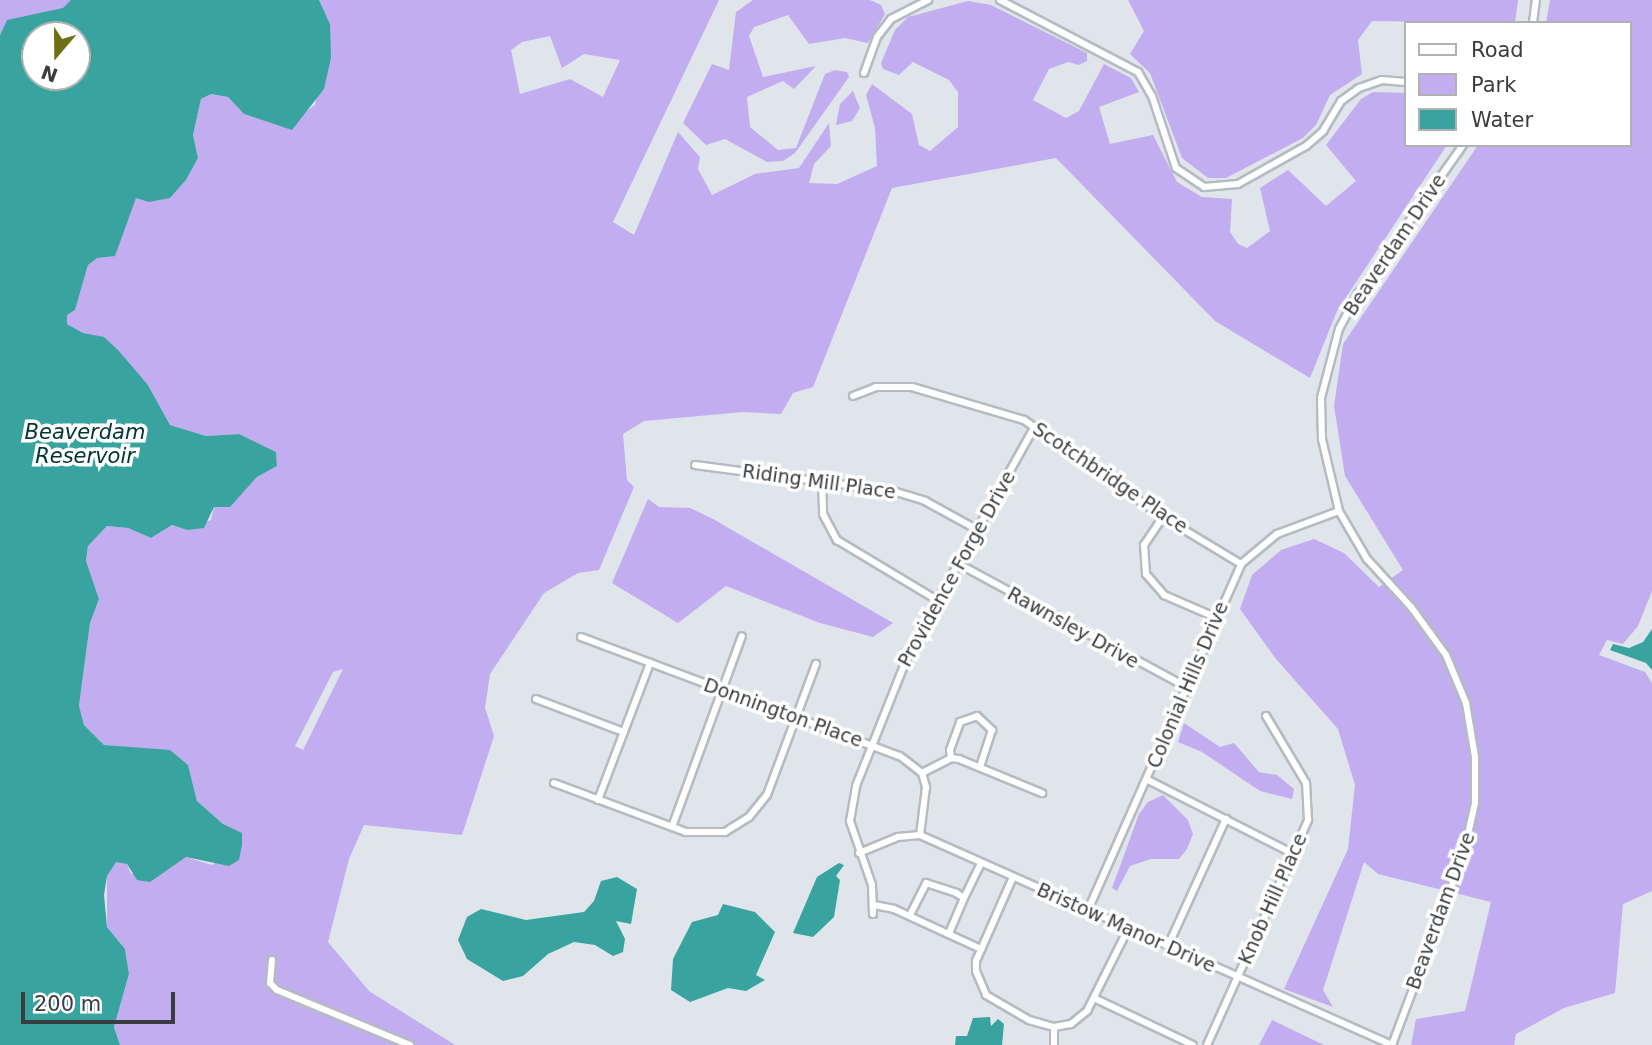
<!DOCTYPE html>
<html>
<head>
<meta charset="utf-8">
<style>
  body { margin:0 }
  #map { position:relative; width:1652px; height:1045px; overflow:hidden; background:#dfe5eb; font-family:"DejaVu Sans",sans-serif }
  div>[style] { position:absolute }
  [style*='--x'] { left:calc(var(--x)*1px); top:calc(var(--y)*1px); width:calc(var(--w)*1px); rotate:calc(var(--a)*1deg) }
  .green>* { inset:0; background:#c2adf0 }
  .water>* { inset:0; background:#39a39f }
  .roads { filter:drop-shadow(2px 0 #b5bbc1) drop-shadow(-2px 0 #b5bbc1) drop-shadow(0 2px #b5bbc1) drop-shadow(0 -2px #b5bbc1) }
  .minor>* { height:6px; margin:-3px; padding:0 3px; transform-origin:3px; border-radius:3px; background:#fff }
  span { translate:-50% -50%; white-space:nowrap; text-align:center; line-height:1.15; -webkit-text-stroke:7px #fff; paint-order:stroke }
  .street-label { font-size:19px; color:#3a3d3f }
  .water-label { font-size:21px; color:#003432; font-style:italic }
  .legend { position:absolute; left:1404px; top:21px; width:228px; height:126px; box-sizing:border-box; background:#fff; border:2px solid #b0b1b2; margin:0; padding:9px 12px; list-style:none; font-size:21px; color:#3a3d3f }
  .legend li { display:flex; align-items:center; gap:14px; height:35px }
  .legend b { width:35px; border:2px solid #b0b1b2 }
  .north { position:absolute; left:21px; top:21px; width:70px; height:70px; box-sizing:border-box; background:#fff; border:2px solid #b0b1b2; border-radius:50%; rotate:200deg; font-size:19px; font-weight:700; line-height:28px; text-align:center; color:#3a3d3f }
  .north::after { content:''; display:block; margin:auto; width:24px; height:32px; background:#6f7014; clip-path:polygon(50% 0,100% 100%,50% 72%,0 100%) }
  .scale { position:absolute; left:21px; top:992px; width:154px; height:32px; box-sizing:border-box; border:4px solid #3a3d3f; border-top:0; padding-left:9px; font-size:21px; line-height:24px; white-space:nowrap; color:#3a3d3f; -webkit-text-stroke:5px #fff; paint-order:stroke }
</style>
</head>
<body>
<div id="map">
  <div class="green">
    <div style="clip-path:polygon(0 0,125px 0,103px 20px,7px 20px,0 35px)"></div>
    <div style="clip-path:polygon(evenodd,319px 0,719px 0,613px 222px,634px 235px,678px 132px,700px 157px,698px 169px,712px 195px,755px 174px,799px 168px,829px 123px,831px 146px,814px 164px,809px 183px,837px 184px,877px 166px,875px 128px,866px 95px,872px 84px,912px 114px,919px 145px,930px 151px,958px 127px,958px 92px,949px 80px,913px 62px,899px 75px,883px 69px,881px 63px,895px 30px,908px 17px,968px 1px,991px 5px,1087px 53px,1087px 61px,1079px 65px,1068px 62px,1049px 69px,1033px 100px,1066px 118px,1079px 111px,1104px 64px,1131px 78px,1139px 92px,1099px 107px,1110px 144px,1153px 135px,1177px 182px,1202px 197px,1232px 199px,1230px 232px,1238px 244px,1247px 248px,1270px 231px,1260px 188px,1288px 170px,1326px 206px,1356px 181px,1326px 145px,1361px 99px,1373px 92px,1405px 93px,1405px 145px,1447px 145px,1337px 311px,1310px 378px,1215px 321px,1056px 158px,892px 188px,813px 387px,793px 393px,781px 414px,743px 412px,644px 421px,623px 434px,627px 480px,634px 487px,599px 570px,578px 573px,544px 593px,490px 674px,485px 708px,494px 736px,462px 835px,364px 825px,349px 859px,328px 942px,369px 991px,455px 1045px,120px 1045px,114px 1027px,129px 974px,125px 949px,107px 927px,107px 876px,116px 861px,127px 864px,131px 874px,160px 871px,186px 857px,212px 865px,242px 845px,242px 834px,223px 824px,197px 801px,188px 765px,170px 751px,104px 745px,84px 725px,79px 707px,90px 623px,99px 599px,86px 562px,88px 546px,107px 526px,128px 528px,151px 538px,172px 525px,187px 530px,211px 520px,214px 507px,230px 506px,257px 477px,277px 466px,276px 452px,239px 434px,206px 436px,170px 425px,148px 385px,117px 350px,104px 338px,83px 333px,67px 324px,67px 315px,75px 310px,88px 265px,136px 198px,170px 198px,186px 180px,198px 158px,193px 135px,201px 99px,211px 94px,228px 97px,244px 114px,260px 119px,302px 114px,315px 105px,330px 24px,319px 0,550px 36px,562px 68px,584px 54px,620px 60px,603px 97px,570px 79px,520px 94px,511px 50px,522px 42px,550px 36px,319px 0,343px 669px,303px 750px,295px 746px,333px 672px,343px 669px)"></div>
    <div style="clip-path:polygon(753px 0,870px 0,881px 5px,885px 14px,868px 43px,845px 38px,809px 44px,788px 15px,754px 27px,749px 36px,763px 77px,816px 66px,794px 89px,783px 81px,747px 97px,750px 127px,778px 150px,796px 148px,825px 74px,835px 70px,847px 72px,849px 77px,795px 153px,783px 161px,767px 162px,725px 139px,706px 145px,683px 123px,712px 64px,729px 70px,736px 12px)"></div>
    <div style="clip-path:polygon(1128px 0,1518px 0,1515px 23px,1372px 21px,1358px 40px,1362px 74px,1330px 95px,1316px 125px,1303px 138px,1226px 178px,1208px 178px,1182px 158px,1150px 73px,1130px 54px,1144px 31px)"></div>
    <div style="clip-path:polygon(1550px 0,1652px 0,1652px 591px,1638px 626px,1623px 644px,1607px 640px,1599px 655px,1645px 672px,1652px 683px,1652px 891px,1623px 904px,1615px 993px,1564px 1008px,1516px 1034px,1514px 1045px,1411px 1045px,1416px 1019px,1465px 1011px,1491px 902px,1378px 874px,1364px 862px,1323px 990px,1333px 1007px,1284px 989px,1348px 849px,1355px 785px,1338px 729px,1276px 659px,1240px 609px,1252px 575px,1281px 550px,1314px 539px,1344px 553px,1379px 587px,1403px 570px,1345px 476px,1334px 406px,1343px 344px,1478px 145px,1629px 145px,1629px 23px,1546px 23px)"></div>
    <div style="clip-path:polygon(853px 91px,860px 108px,852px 121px,836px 125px,840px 104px)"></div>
    <div style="clip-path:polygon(648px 499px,659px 507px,690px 508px,713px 519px,893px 623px,873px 637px,820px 623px,726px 586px,678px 623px,612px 583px)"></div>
    <div style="clip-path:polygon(1184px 723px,1220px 747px,1234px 743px,1259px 772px,1277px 775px,1294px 789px,1292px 799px,1260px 791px,1202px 752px,1178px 742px)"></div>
    <div style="clip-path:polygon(1163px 795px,1188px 820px,1193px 834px,1187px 849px,1179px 859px,1151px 859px,1130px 866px,1117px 891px,1112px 888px,1139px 814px,1148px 802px)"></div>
    <div style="clip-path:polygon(1272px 1020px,1324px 1045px,1259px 1045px)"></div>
  </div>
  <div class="water">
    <div style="clip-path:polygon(evenodd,71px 0,319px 0,330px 24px,331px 58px,324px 89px,292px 130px,244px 114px,228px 97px,211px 94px,201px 99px,193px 135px,198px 158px,186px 180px,170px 198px,149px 202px,136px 198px,115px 256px,97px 258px,88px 265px,75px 310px,67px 315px,67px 324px,83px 333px,104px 337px,118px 350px,148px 385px,170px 425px,206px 436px,239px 434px,276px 452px,277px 466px,257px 477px,230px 507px,214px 507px,204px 528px,187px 530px,172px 525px,151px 538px,128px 528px,107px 526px,88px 546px,86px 561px,99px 599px,90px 623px,79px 706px,84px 725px,104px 745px,170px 750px,188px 765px,197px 801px,223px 824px,242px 833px,242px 845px,239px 860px,229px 866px,186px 857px,150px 882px,137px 880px,127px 864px,116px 862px,107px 876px,104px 895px,107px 927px,125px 949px,129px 974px,114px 1027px,120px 1045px,0 1045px,0 35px,7px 20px,63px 8px,71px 0,35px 35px,77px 35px,77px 77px,35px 77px,35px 35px)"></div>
    <div style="clip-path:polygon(1652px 629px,1652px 670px,1646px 663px,1610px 650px,1613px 644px,1629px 648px,1643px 642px)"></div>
    <div style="clip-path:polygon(839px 863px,844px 865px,836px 876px,840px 880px,834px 917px,813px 937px,793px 933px,817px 877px)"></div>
    <div style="clip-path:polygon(617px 877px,637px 889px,631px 924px,616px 921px,625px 939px,623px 952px,613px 956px,595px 945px,574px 942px,548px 954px,523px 976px,503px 981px,467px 959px,458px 940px,467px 917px,481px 909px,526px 920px,584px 912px,594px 901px,601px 881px)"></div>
    <div style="clip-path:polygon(723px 904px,755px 912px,775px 932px,756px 975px,765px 980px,746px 991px,728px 988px,690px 1002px,671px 990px,673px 959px,692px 922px,718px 915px)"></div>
    <div style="clip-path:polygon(990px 1017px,991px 1026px,998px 1019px,1004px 1024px,1002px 1045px,955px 1045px,956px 1036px,967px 1036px,973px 1018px)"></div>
  </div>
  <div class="roads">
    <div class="minor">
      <div style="--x:1000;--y:0;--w:156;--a:27.6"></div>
      <div style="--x:1138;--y:72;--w:28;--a:60"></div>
      <div style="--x:1152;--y:96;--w:76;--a:71.6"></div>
      <div style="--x:1176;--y:168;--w:34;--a:34"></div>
      <div style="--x:1204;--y:187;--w:34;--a:-5"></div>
      <div style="--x:1238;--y:184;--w:78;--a:-29.2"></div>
      <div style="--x:1306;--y:146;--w:23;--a:-41"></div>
      <div style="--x:1323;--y:131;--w:35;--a:-59"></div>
      <div style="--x:1341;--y:101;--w:22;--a:-36"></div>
      <div style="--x:1359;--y:88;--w:24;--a:-19"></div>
      <div style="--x:1382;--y:80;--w:23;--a:5"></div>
      <div style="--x:1533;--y:23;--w:23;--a:-83"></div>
      <div style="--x:864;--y:73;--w:38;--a:-70"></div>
      <div style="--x:877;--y:37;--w:23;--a:-52"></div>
      <div style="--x:891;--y:19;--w:42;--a:-27.2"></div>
      <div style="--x:853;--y:396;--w:25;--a:-21"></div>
      <div style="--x:876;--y:387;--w:36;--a:0"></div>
      <div style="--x:912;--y:387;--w:117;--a:16.4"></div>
      <div style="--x:1024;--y:420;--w:169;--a:34.9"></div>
      <div style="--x:1163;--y:517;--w:91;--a:31.1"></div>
      <div style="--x:695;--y:465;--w:200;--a:7.5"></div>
      <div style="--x:893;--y:491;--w:34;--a:17"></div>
      <div style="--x:925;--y:501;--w:60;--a:28.7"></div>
      <div style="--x:822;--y:481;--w:33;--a:88"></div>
      <div style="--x:823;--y:514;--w:30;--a:62"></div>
      <div style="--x:837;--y:540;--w:117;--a:31"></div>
      <div style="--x:1163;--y:517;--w:34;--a:124"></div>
      <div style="--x:1144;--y:545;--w:29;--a:86"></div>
      <div style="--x:1146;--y:574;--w:28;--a:49"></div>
      <div style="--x:1164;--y:595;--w:56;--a:23.3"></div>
      <div style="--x:959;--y:564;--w:260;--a:28.4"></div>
      <div style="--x:581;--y:637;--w:340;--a:20.5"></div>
      <div style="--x:900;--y:756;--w:28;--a:38"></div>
      <div style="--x:922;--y:773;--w:15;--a:74"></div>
      <div style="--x:926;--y:787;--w:48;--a:97.1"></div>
      <div style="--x:536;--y:699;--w:94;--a:20.6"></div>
      <div style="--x:951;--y:758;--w:8;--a:-97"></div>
      <div style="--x:950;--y:750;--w:30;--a:-70"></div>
      <div style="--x:960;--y:722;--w:18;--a:-19"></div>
      <div style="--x:977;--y:716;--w:21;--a:43"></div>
      <div style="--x:992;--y:730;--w:38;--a:108"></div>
      <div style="--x:922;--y:773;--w:33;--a:-27"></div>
      <div style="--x:951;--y:758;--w:8;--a:7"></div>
      <div style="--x:959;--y:759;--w:90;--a:22.3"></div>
      <div style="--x:1148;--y:780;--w:164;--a:26.9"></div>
      <div style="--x:554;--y:783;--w:141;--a:20.4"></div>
      <div style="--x:686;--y:832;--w:39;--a:0"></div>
      <div style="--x:725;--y:832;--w:28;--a:-32"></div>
      <div style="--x:749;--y:817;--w:28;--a:-51"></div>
      <div style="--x:767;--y:795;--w:140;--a:-69.5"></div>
      <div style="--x:598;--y:800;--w:147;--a:-69.2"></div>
      <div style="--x:672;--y:827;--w:203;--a:-69.9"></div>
      <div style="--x:859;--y:853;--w:42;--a:-22.3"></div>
      <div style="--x:898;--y:837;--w:22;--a:-5"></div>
      <div style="--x:920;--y:835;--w:517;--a:23.99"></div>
      <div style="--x:1013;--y:877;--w:92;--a:113.8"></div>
      <div style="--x:976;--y:961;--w:10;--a:90"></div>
      <div style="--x:976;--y:971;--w:26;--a:67"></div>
      <div style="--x:986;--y:995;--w:50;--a:30.2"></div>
      <div style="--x:1029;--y:1020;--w:26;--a:16"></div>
      <div style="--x:1054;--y:1027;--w:17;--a:-10"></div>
      <div style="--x:1071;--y:1024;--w:21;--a:-39"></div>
      <div style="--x:1087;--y:1011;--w:92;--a:-63.4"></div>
      <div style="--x:964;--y:898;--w:39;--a:-64"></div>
      <div style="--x:874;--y:905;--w:20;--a:11"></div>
      <div style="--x:894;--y:909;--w:96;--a:24.7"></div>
      <div style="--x:1088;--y:910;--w:378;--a:-66.1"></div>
      <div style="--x:1241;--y:564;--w:47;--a:-39.8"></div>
      <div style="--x:1277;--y:534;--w:66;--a:-20.4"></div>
      <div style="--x:873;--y:914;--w:29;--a:-92"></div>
      <div style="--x:872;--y:885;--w:68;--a:-109"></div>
      <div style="--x:850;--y:821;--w:36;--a:-80"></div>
      <div style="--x:856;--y:786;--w:149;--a:-68.3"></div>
      <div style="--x:911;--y:648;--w:254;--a:-60.8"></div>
      <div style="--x:910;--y:915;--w:36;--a:-63"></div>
      <div style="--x:926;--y:883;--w:32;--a:18"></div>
      <div style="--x:956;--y:893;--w:9;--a:32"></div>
      <div style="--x:964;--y:898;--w:39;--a:113"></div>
      <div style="--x:1168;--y:946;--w:140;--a:-65.5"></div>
      <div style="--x:272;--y:960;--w:23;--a:95"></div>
      <div style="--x:270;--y:983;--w:10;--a:45"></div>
      <div style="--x:277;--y:990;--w:144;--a:22.5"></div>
      <div style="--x:1096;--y:999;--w:107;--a:25.4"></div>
      <div style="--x:1054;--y:1045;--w:18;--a:-90"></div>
      <div style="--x:1207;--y:1045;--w:247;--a:-65.8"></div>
      <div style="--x:1308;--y:820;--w:37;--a:-93"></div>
      <div style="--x:1306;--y:783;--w:78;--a:-120.8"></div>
      <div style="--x:1392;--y:1045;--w:202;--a:-69.4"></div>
      <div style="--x:1463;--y:856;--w:54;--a:-77.2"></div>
      <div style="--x:1475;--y:803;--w:46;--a:-90"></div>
      <div style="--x:1475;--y:757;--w:55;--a:-99.5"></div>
      <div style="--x:1466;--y:703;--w:52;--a:-112.6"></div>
      <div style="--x:1446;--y:655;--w:59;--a:-126.1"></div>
      <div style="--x:1411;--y:607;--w:65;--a:-132.5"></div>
      <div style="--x:1367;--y:559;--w:56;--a:-120.3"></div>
      <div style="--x:1339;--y:511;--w:74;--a:-103.3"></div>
      <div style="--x:1322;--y:439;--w:41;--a:-91.4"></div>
      <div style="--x:1321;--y:398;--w:71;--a:-75.4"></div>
      <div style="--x:1339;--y:329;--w:40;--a:-62"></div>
      <div style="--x:1358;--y:294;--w:182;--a:-54.8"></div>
    </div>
  </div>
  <div class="street-label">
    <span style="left:1395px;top:245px;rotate:-56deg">Beaverdam Drive</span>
    <span style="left:1110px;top:478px;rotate:34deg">Scotchbridge Place</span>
    <span style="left:819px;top:482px;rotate:8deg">Riding Mill Place</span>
    <span style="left:957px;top:569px;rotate:-61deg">Providence Forge Drive</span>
    <span style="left:1073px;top:628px;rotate:29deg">Rawnsley Drive</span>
    <span style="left:1188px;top:685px;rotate:-67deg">Colonial Hills Drive</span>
    <span style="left:783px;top:713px;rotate:20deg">Donnington Place</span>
    <span style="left:1273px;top:899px;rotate:-66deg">Knob Hill Place</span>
    <span style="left:1441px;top:911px;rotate:-70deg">Beaverdam Drive</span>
    <span style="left:1126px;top:928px;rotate:24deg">Bristow Manor Drive</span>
  </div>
  <div class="water-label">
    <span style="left:85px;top:444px">Beaverdam<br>Reservoir</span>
  </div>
  <ul class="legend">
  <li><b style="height:9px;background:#fff"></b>Road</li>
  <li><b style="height:19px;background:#c2adf0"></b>Park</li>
  <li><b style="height:19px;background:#39a39f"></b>Water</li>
  </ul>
  <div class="north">N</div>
  <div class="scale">200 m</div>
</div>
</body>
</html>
